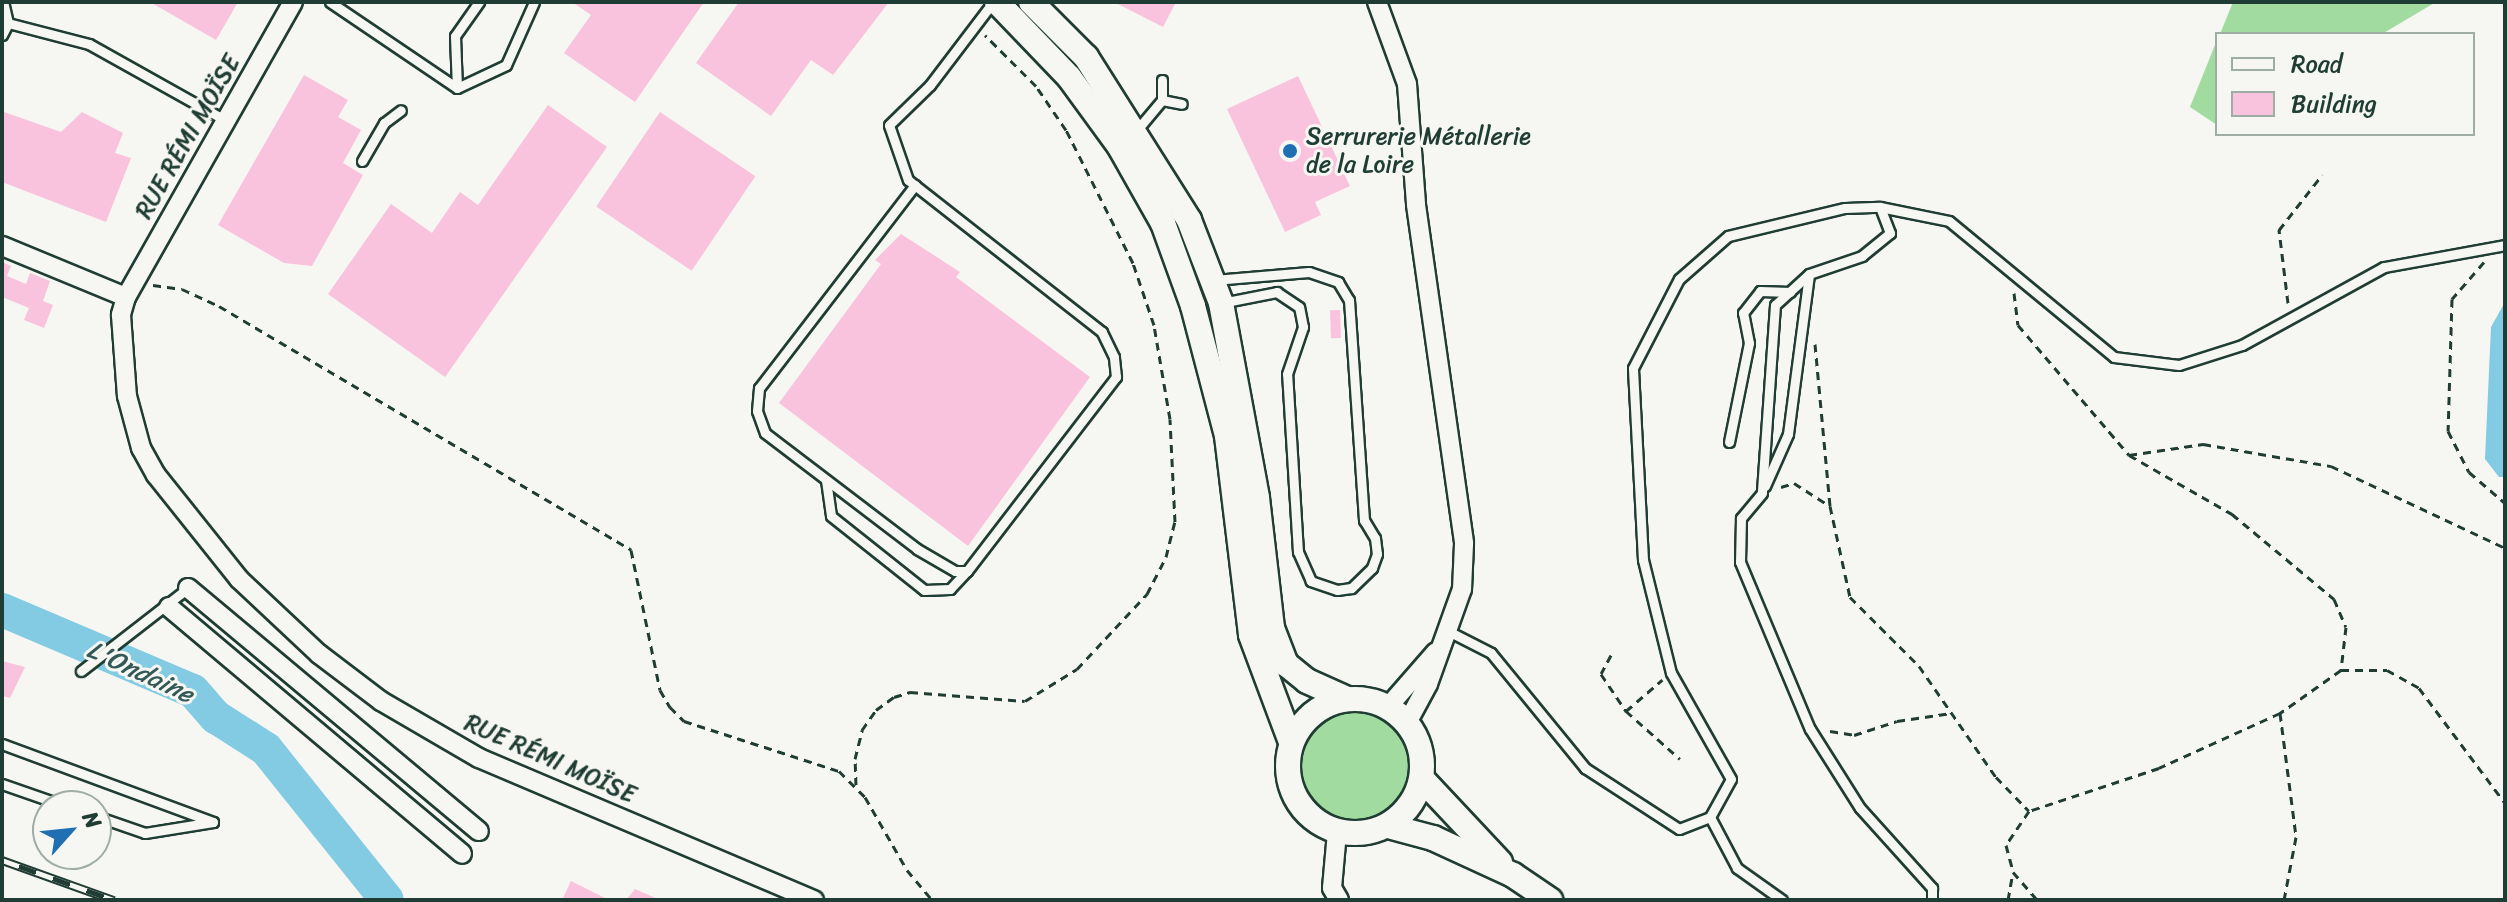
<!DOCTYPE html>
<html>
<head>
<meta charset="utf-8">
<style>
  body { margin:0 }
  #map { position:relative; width:2507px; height:902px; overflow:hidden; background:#f6f6f2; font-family:Sriracha,sans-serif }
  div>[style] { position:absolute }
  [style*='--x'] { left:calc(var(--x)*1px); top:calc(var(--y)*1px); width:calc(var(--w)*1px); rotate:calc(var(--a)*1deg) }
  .green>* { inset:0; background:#a2dba0 }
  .round { border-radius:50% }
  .water>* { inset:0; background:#82cbe3 }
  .river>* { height:34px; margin:-17px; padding:0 17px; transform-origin:17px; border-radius:17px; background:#82cbe3 }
  .building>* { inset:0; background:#f9c3dd; transform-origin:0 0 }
  .path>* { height:3px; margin-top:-1.5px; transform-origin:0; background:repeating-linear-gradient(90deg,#1f3d34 0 8px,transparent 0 14px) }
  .roads { filter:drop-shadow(2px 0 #1f3d34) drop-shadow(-2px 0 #1f3d34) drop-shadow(0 2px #1f3d34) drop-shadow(0 -2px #1f3d34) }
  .service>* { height:9px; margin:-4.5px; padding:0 4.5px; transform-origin:4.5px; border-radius:4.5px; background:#f6f6f2 }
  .minor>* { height:18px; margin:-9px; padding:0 9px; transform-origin:9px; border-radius:9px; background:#f6f6f2 }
  .secondary>* { height:24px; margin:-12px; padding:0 12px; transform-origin:12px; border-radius:12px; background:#f6f6f2 }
  .secondary>.ring { margin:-12px; padding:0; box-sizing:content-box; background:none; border:24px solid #f6f6f2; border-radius:50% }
  .rail>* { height:9px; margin-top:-4.5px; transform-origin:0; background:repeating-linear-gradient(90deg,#f6f6f2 0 18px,#1f3d34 0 36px); box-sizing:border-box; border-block:2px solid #1f3d34 }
  .dots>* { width:22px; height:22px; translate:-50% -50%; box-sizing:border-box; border:4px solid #f6f6f2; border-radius:50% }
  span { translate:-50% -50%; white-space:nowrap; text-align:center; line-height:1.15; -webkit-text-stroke:6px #f6f6f2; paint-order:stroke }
  .street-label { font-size:24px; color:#1f3d34 }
  .poi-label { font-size:24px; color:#1f3d34 }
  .left { translate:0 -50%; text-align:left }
  .water-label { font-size:26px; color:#335957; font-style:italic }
  .frame { position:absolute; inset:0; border:4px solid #1f3d34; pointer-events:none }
  .legend { position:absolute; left:2215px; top:32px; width:260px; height:104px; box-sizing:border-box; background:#f6f6f2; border:2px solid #a0aca6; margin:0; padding:10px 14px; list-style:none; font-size:24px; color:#1f3d34 }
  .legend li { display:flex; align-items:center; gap:16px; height:40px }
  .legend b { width:40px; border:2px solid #a0aca6 }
  .north { position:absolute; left:32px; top:790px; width:80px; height:80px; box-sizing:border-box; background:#f6f6f2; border:2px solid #a0aca6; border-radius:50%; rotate:63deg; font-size:22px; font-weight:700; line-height:32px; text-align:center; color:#1f3d34 }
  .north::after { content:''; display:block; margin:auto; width:28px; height:36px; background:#1f6fb2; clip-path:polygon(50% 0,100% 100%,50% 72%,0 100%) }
</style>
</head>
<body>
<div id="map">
  <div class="green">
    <div style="clip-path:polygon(2233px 2px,2436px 2px,2382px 34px,2220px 34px)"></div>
    <div style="clip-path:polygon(2217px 40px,2217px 125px,2190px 107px)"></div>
    <div class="round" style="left:1297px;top:707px;width:116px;height:116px"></div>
  </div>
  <div class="water">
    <div style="clip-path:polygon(2505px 302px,2505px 477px,2499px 477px,2485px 459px,2491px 327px)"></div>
  </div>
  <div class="river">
    <div style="--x:2;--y:610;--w:207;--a:23"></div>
    <div style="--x:193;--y:691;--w:35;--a:49"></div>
    <div style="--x:216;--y:717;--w:59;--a:32.6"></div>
    <div style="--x:266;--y:749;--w:193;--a:51.3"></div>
  </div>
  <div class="building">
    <div style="clip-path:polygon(150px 2px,238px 2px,216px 40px)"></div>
    <div style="clip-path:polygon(572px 2px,704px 2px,635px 102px,564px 53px,591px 15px)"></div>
    <div style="clip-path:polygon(739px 2px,889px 2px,833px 75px,811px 60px,771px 116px,696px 63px)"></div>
    <div style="clip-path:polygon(1114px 2px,1176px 2px,1163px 27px)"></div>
    <div style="clip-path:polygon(304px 75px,348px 100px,338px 117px,361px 130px,343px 163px,363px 175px,312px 266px,284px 263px,218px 225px)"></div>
    <div style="clip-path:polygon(1298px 76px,1350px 186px,1315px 202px,1321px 215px,1285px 232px,1227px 109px)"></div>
    <div style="clip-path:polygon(548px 105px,607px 147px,445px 377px,328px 294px,391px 204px,432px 233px,460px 192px,478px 205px)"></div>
    <div style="clip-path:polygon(4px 112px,61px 132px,82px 112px,123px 133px,115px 153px,131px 158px,106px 222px,2px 182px)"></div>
    <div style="left:660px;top:112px;width:115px;height:114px;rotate:34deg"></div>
    <div style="clip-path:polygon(901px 234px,960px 272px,956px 277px,1090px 377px,968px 546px,779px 403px,881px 264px,875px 260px)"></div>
    <div style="clip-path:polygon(2px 262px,11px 266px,7px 276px,26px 284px,30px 273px,50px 281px,43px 301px,53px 305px,44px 328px,24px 320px,29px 308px,2px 297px)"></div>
    <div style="left:1340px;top:310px;width:28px;height:10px;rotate:88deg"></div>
    <div style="clip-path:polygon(2px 661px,25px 667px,10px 698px,2px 696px)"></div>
    <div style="clip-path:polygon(571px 881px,609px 900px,562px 900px)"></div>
    <div style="clip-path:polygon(635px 889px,660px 900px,626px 900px)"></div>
  </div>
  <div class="path">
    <div style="--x:2484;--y:262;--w:49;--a:130.9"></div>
    <div style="--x:2452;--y:299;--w:132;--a:91.7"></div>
    <div style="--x:2448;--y:431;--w:46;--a:62.9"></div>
    <div style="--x:2469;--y:472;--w:48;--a:40.7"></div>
    <div style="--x:153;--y:285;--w:29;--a:8"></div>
    <div style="--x:182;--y:289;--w:41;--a:24.7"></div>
    <div style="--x:219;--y:306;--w:479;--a:30.6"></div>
    <div style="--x:631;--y:550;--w:143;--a:78.3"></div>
    <div style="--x:660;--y:690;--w:20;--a:60"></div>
    <div style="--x:670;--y:707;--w:20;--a:45"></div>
    <div style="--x:684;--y:721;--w:163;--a:17.9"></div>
    <div style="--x:839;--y:771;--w:37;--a:45"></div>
    <div style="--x:865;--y:797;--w:84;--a:60.1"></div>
    <div style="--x:907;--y:870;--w:39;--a:50"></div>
    <div style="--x:2014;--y:293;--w:32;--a:83"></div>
    <div style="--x:2018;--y:325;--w:171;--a:49.5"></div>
    <div style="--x:2129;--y:455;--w:119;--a:29.8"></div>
    <div style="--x:2232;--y:514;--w:133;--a:39.8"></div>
    <div style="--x:2334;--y:599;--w:30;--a:67"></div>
    <div style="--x:2346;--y:627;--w:43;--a:96.6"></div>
    <div style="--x:2341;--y:670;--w:75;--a:144.8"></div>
    <div style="--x:2280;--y:713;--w:133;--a:155.6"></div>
    <div style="--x:2159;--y:768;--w:137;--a:161.7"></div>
    <div style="--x:2029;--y:811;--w:41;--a:124.1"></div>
    <div style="--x:2006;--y:845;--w:28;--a:75"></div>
    <div style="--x:2013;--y:872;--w:37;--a:49"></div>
    <div style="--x:2288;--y:303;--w:74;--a:-97"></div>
    <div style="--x:2279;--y:230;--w:70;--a:-52"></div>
    <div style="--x:1815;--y:344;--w:163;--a:84.7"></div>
    <div style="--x:1830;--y:506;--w:93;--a:77.6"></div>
    <div style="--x:1850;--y:597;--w:98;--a:45"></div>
    <div style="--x:1919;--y:666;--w:135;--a:55.3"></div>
    <div style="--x:1996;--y:777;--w:47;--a:45.9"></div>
    <div style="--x:2129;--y:455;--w:75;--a:-8.5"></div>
    <div style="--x:2203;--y:444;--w:130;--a:9.8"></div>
    <div style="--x:2331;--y:466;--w:192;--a:25.2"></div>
    <div style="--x:1781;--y:487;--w:14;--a:-17"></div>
    <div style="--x:1794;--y:483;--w:43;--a:32.6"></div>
    <div style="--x:1611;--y:655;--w:21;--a:118"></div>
    <div style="--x:1601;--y:674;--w:45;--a:56"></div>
    <div style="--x:1626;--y:711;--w:72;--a:41.6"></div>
    <div style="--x:2341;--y:670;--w:46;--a:0"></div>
    <div style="--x:2387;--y:670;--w:37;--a:29"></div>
    <div style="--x:2419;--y:688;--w:144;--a:53.2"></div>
    <div style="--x:1626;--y:711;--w:48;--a:-40.7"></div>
    <div style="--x:2280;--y:713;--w:125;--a:82.6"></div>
    <div style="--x:2296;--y:837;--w:64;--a:100.8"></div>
    <div style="--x:1830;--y:731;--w:24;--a:9"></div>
    <div style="--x:1854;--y:735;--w:45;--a:-18"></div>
    <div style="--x:1897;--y:721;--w:55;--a:-8.4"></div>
    <div style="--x:856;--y:785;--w:26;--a:-92"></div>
    <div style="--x:855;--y:759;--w:30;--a:-76"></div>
    <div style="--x:862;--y:730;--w:24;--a:-55"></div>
    <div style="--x:876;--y:710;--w:22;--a:-36"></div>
    <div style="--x:894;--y:697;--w:17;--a:-17"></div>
    <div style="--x:910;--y:692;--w:115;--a:4.5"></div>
    <div style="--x:1025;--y:701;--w:61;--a:-31.6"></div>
    <div style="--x:1077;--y:669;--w:103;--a:-47"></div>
    <div style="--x:1147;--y:594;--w:42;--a:-62.8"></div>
    <div style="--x:1166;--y:557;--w:36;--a:-76"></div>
    <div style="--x:1175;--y:522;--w:103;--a:-92.8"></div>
    <div style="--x:1170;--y:419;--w:95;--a:-99.7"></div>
    <div style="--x:1154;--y:325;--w:65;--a:-108.7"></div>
    <div style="--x:1133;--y:263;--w:149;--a:-116.7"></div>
    <div style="--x:1066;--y:130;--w:53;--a:-124.3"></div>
    <div style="--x:1036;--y:86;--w:72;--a:-135"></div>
    <div style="--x:2008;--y:900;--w:28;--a:-80"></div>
  </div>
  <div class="roads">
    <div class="service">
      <div style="--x:330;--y:2;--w:153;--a:34.1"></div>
      <div style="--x:8;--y:23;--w:84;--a:14.5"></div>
      <div style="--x:89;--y:44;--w:158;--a:29.2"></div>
      <div style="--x:2;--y:35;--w:13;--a:-63"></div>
      <div style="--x:8;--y:23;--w:22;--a:-103"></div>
      <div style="--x:457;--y:88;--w:54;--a:-25.1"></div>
      <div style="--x:506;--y:65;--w:69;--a:-66"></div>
      <div style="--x:457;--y:88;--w:52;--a:-92.2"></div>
      <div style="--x:455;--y:36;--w:42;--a:-54.8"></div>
      <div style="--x:1162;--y:100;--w:20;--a:11"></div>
      <div style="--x:1136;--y:131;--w:40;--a:-50"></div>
      <div style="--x:1162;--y:100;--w:20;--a:-90"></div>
      <div style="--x:362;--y:161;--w:44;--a:-59.9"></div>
      <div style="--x:384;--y:123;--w:21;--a:-37"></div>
      <div style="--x:915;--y:185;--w:256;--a:127.5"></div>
      <div style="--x:759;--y:388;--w:23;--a:95"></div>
      <div style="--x:757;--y:411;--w:23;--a:70"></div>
      <div style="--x:765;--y:433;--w:191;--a:37.3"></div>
      <div style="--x:917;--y:549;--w:44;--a:30.1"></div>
      <div style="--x:955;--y:571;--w:12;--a:0"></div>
      <div style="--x:967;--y:571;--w:245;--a:-52.5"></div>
      <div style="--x:1116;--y:377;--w:20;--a:-96"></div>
      <div style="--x:1114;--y:357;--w:28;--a:-116"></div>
      <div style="--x:1102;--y:332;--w:246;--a:-141.9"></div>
      <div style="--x:908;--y:180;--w:58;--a:-109.1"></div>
      <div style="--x:889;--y:125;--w:57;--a:-44.3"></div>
      <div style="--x:930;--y:85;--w:104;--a:-52.8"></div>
      <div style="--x:1880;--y:207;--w:28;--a:69"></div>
      <div style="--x:1890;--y:233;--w:36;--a:141"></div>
      <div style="--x:1862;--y:256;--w:56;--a:161.2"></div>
      <div style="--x:1809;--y:274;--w:46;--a:137.6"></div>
      <div style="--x:1775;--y:305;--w:188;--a:94"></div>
      <div style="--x:1762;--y:493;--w:33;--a:130"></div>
      <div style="--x:1741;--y:518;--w:44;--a:91.3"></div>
      <div style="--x:1740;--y:562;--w:181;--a:67.3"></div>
      <div style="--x:1810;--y:729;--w:93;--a:57.7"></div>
      <div style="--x:1860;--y:808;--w:108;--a:48"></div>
      <div style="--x:1932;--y:888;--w:12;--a:90"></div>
      <div style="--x:1214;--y:280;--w:95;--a:-4.8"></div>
      <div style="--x:1309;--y:272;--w:31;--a:19"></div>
      <div style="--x:1338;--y:282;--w:21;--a:59"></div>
      <div style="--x:1349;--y:300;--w:221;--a:86.1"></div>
      <div style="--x:1364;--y:520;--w:21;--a:59"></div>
      <div style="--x:1375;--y:538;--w:16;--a:83"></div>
      <div style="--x:1377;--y:554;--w:15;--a:110"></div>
      <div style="--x:1372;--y:568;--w:29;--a:136"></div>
      <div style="--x:1351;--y:588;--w:14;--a:172"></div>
      <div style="--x:1337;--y:590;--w:28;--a:-161"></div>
      <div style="--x:1311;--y:581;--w:32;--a:-114"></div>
      <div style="--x:1298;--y:552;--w:178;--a:-93.5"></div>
      <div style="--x:1287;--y:374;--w:50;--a:-71.2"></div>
      <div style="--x:1303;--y:327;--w:20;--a:-101"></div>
      <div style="--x:1299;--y:307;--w:27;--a:-146"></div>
      <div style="--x:1277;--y:292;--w:57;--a:168.9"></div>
      <div style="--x:1729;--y:442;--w:101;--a:-78.6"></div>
      <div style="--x:1749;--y:343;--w:31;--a:-101"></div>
      <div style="--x:1743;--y:313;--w:28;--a:-52"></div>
      <div style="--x:1760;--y:291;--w:30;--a:2"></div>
      <div style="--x:826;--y:480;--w:36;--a:82"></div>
      <div style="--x:831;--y:516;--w:119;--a:38.5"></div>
      <div style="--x:924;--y:590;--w:26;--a:-2"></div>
      <div style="--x:950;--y:589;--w:25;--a:-47"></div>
      <div style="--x:1765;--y:486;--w:57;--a:-66.1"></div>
      <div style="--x:1788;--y:434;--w:160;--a:-82.5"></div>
      <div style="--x:1448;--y:631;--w:48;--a:27.1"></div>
      <div style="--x:1491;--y:653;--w:149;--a:50.7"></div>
      <div style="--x:1585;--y:768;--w:112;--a:33"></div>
      <div style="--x:1679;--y:829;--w:33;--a:-21"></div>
      <div style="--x:1710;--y:817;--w:43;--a:-61.1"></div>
      <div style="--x:1731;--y:779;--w:122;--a:-119.5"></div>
      <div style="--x:1671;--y:673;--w:116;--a:-103.9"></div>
      <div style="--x:1643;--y:560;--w:192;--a:-93"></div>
      <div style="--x:1633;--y:368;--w:100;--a:-62.7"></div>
      <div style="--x:1679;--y:279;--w:65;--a:-41.3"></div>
      <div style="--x:1728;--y:236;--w:120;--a:-13.5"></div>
      <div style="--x:1845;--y:208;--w:35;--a:-2"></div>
      <div style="--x:1880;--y:207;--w:70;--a:11.5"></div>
      <div style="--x:1949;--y:221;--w:214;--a:39.5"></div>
      <div style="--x:2114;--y:357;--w:65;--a:7"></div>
      <div style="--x:2179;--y:365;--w:66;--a:-17.6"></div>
      <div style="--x:2242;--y:345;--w:162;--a:-28.8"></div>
      <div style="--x:2384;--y:267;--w:123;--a:-10.3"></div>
      <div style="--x:81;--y:671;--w:135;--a:-37.8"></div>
      <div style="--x:2;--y:744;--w:225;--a:20.3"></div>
      <div style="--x:213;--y:822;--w:69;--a:170.8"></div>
      <div style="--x:145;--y:833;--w:52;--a:-160.9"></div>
      <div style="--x:2;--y:784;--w:67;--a:19.2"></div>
      <div style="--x:1710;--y:817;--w:58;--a:62.1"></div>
      <div style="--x:1737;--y:868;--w:55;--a:35.4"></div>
    </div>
    <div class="minor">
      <div style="--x:293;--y:2;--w:339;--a:119.5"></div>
      <div style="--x:126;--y:297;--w:19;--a:106"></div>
      <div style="--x:121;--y:315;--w:81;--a:85.8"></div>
      <div style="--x:127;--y:396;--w:54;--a:74.9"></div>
      <div style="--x:141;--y:448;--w:31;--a:61"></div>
      <div style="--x:156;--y:475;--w:133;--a:51.4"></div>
      <div style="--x:239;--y:579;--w:110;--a:43.2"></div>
      <div style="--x:319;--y:654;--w:78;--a:37.2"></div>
      <div style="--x:381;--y:701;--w:113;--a:30.2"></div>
      <div style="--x:479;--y:758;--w:364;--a:23"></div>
      <div style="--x:1377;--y:2;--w:87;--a:69.9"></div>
      <div style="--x:1407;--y:84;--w:121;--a:85.7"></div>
      <div style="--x:1416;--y:205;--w:342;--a:81.9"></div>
      <div style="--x:1464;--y:544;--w:45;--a:92.5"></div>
      <div style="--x:1462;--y:589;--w:101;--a:109.7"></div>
      <div style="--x:1428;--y:684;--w:44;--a:118.3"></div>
      <div style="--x:2;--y:246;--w:134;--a:22.4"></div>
      <div style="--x:188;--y:588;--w:379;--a:39.9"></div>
      <div style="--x:169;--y:607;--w:383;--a:40.1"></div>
      <div style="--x:1388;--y:707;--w:73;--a:-48.9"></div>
      <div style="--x:1337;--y:832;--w:56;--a:95.1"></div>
      <div style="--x:1332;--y:888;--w:14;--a:60"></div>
    </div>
    <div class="secondary">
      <div style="--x:997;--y:2;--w:104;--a:46.2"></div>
      <div style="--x:1069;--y:77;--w:87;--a:53.9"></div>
      <div style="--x:1120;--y:147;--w:87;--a:60.5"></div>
      <div style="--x:1163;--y:223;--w:88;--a:70.1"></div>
      <div style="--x:1193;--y:306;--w:134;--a:75.3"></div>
      <div style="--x:1227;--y:436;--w:200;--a:83.1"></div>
      <div style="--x:1251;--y:635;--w:114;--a:69.5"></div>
      <div style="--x:1031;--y:2;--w:78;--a:45"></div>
      <div style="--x:1086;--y:57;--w:193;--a:57.7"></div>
      <div style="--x:1189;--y:220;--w:89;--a:68.9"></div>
      <div style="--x:1221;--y:303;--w:198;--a:79.5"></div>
      <div style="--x:1257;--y:498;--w:131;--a:83.4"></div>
      <div style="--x:1272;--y:628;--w:39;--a:69"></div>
      <div style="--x:1286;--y:664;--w:27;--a:39"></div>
      <div style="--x:1307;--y:681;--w:44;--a:24.2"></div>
      <div class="ring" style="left:1288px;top:699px;width:110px;height:110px"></div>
      <div style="--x:1422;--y:779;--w:114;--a:46.8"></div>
      <div style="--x:1388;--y:826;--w:47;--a:14.9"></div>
      <div style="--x:1433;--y:838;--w:88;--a:24.8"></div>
      <div style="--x:1513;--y:875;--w:45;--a:34"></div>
    </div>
  </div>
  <div class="rail">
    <div style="--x:2;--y:860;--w:119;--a:19.7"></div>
  </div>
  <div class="dots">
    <div style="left:1290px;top:151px;background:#1f6fb2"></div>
  </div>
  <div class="street-label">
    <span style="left:188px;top:137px;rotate:-60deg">RUE RÉMI MOÏSE</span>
    <span style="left:550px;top:759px;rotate:24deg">RUE RÉMI MOÏSE</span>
  </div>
  <div class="poi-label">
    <span class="left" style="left:1306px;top:151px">Serrurerie Métallerie<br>de la Loire</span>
  </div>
  <div class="water-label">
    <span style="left:140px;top:672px;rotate:25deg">L'Ondaine</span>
  </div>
  <div class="frame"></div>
  <ul class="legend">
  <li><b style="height:10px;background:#f6f6f2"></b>Road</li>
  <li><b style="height:22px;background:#f9c3dd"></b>Building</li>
  </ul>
  <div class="north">N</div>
</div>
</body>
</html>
